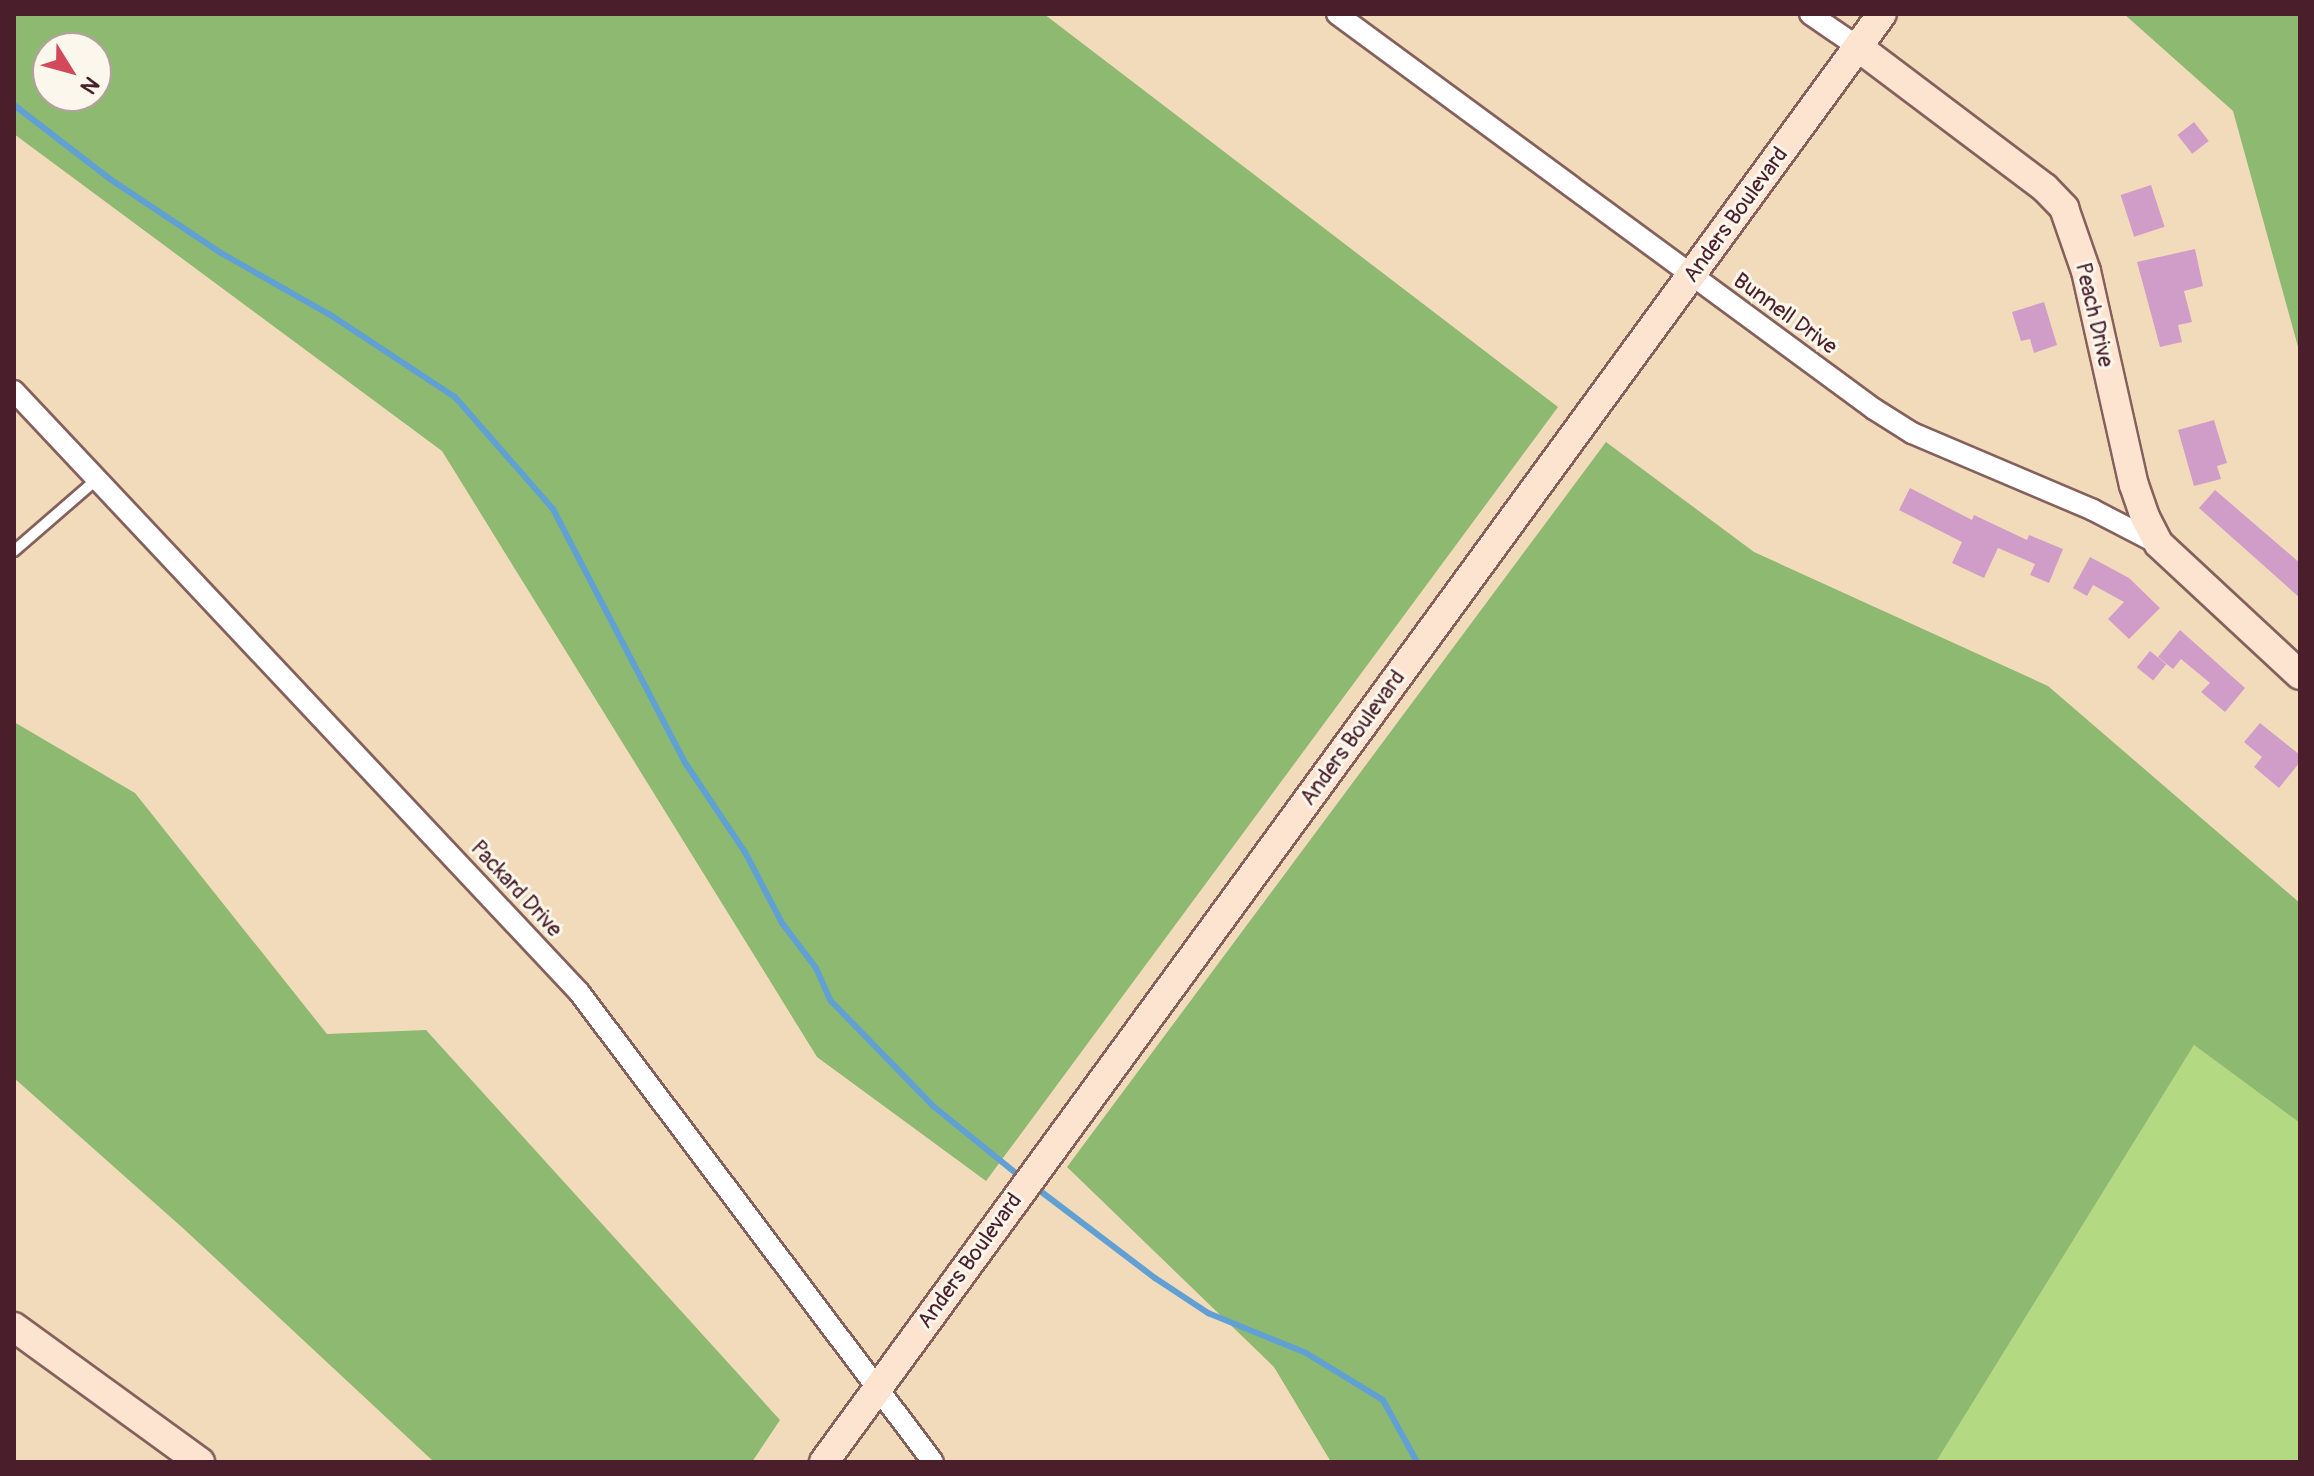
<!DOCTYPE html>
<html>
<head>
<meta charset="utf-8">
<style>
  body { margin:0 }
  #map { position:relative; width:2314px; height:1476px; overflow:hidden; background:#f2dbbb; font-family:Pangolin,sans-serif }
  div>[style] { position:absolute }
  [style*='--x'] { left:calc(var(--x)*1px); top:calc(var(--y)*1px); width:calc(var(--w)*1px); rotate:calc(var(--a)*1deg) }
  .green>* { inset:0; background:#b3d983 }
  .forest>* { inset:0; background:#8eb971 }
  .stream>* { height:6px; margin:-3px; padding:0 3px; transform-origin:3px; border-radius:3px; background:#61a0d3 }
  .building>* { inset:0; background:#d09dc8; transform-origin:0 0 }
  .roads { filter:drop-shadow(2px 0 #85615d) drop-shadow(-2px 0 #85615d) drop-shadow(0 2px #85615d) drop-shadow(0 -2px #85615d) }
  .lane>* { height:10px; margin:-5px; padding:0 5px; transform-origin:5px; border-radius:5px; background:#fff }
  .street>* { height:20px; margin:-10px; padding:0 10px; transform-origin:10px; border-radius:10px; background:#fff }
  .secondary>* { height:28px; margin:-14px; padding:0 14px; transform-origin:14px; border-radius:14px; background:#fde4d1 }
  span { translate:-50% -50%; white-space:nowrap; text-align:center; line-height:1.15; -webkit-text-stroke:6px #fbf7ec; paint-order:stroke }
  .street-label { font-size:22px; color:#4a1f2b }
  .frame { position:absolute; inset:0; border:16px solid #4a1f2b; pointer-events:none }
  .north { position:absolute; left:32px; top:32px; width:80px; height:80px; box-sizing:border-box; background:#fbf7ec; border:2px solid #b4a19f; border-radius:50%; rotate:127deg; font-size:22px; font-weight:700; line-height:32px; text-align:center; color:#4a1f2b }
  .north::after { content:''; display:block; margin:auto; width:28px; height:36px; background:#d1495b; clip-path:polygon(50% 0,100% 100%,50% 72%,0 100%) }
</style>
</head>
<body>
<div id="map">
  <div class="green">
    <div style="clip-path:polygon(2194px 1045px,2300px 1123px,2300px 1462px,1936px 1462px)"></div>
  </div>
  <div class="forest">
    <div style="clip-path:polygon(evenodd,14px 14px,1044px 14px,1558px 407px,986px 1181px,817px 1057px,442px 451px,14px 134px,14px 14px,48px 48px,96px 48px,96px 96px,48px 96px,48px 48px)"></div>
    <div style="clip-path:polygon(2124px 14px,2300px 14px,2300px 354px,2233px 111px)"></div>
    <div style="clip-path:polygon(1606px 442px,1754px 552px,2048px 686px,2300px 903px,2300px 1123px,2194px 1045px,1936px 1462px,1331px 1462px,1274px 1367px,1067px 1167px)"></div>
    <div style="clip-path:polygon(14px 722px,135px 793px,327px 1034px,426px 1030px,780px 1420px,752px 1462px,434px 1462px,185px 1230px,14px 1078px)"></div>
  </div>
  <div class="stream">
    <div style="--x:14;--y:105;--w:121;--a:37.6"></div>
    <div style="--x:110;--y:179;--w:133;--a:33.7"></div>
    <div style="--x:221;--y:253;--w:128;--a:29.6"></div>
    <div style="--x:332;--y:316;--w:147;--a:33.4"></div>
    <div style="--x:455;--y:397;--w:149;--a:48.8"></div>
    <div style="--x:553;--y:509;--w:288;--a:62.5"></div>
    <div style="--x:686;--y:764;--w:106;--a:56.2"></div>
    <div style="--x:745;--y:852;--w:80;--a:62.5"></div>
    <div style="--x:782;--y:923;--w:56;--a:52.9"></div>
    <div style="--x:816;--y:968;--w:36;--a:66"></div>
    <div style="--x:831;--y:1001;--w:146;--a:45.8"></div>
    <div style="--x:933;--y:1106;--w:114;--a:39"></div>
    <div style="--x:1035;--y:1187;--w:151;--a:37.2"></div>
    <div style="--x:1155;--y:1278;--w:64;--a:33.4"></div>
    <div style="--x:1208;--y:1313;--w:106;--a:22.2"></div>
    <div style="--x:1306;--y:1353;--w:90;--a:31.4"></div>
    <div style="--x:1383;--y:1400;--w:71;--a:61.3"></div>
  </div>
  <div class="building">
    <div style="left:2194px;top:122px;width:24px;height:21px;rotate:52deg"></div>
    <div style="left:2151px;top:185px;width:44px;height:32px;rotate:72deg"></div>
    <div style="clip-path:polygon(2195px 249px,2203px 286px,2184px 291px,2192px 322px,2178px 325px,2182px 342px,2160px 347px,2137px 262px)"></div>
    <div style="clip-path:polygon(2044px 302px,2057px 345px,2034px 353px,2030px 339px,2021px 341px,2012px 312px)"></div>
    <div style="clip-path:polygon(2214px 420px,2227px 463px,2217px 466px,2221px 479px,2194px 486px,2178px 430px)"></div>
    <div style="clip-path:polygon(1910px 488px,1972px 520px,1974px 515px,2027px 540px,2029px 535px,2063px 549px,2049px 583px,2030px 575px,2035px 564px,1998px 548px,1984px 578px,1952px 563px,1962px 542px,1899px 510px)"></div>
    <div style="clip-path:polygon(2215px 490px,2300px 563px,2300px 598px,2199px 508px)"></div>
    <div style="clip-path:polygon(2090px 557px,2129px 578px,2160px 608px,2129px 639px,2108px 619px,2124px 602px,2093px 585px,2087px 596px,2073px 588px)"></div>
    <div style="clip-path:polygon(2180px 630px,2245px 688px,2225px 712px,2201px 692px,2210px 683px,2181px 659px,2173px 669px,2158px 657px)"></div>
    <div style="left:2150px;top:651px;width:21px;height:21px;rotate:39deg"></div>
    <div style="clip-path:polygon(2260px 723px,2300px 755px,2300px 762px,2279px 788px,2254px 767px,2262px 757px,2244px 742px)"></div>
  </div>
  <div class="roads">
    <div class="lane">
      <div style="--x:14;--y:551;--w:110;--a:-40.9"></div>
    </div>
    <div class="street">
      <div style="--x:1337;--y:14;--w:667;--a:36.34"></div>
      <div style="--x:1874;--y:409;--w:45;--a:32.3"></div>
      <div style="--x:1912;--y:433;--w:197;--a:23"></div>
      <div style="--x:2093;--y:510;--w:74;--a:27.3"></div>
      <div style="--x:1810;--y:14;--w:58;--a:34.5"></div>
      <div style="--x:14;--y:391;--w:825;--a:46.77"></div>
      <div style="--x:579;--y:992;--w:588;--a:53.01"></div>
    </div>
    <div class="secondary">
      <div style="--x:1858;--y:47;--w:234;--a:37"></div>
      <div style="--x:2045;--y:188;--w:28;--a:46"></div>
      <div style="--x:2064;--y:208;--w:67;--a:70.8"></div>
      <div style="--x:2086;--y:271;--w:219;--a:77.4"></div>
      <div style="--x:2134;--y:485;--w:34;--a:71"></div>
      <div style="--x:2145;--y:517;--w:30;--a:63"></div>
      <div style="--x:2159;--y:544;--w:192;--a:42.9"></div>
      <div style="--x:14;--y:1327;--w:230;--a:36"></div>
      <div style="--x:824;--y:1462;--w:1793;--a:-53.85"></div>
    </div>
  </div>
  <div class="street-label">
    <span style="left:1736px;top:215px;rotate:-54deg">Anders Boulevard</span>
    <span style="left:1785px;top:314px;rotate:36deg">Bunnell Drive</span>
    <span style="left:2094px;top:315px;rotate:77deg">Peach Drive</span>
    <span style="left:1353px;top:738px;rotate:-54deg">Anders Boulevard</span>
    <span style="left:516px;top:889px;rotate:47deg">Packard Drive</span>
    <span style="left:970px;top:1261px;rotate:-54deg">Anders Boulevard</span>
  </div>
  <div class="frame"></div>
  <div class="north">N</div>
</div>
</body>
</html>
